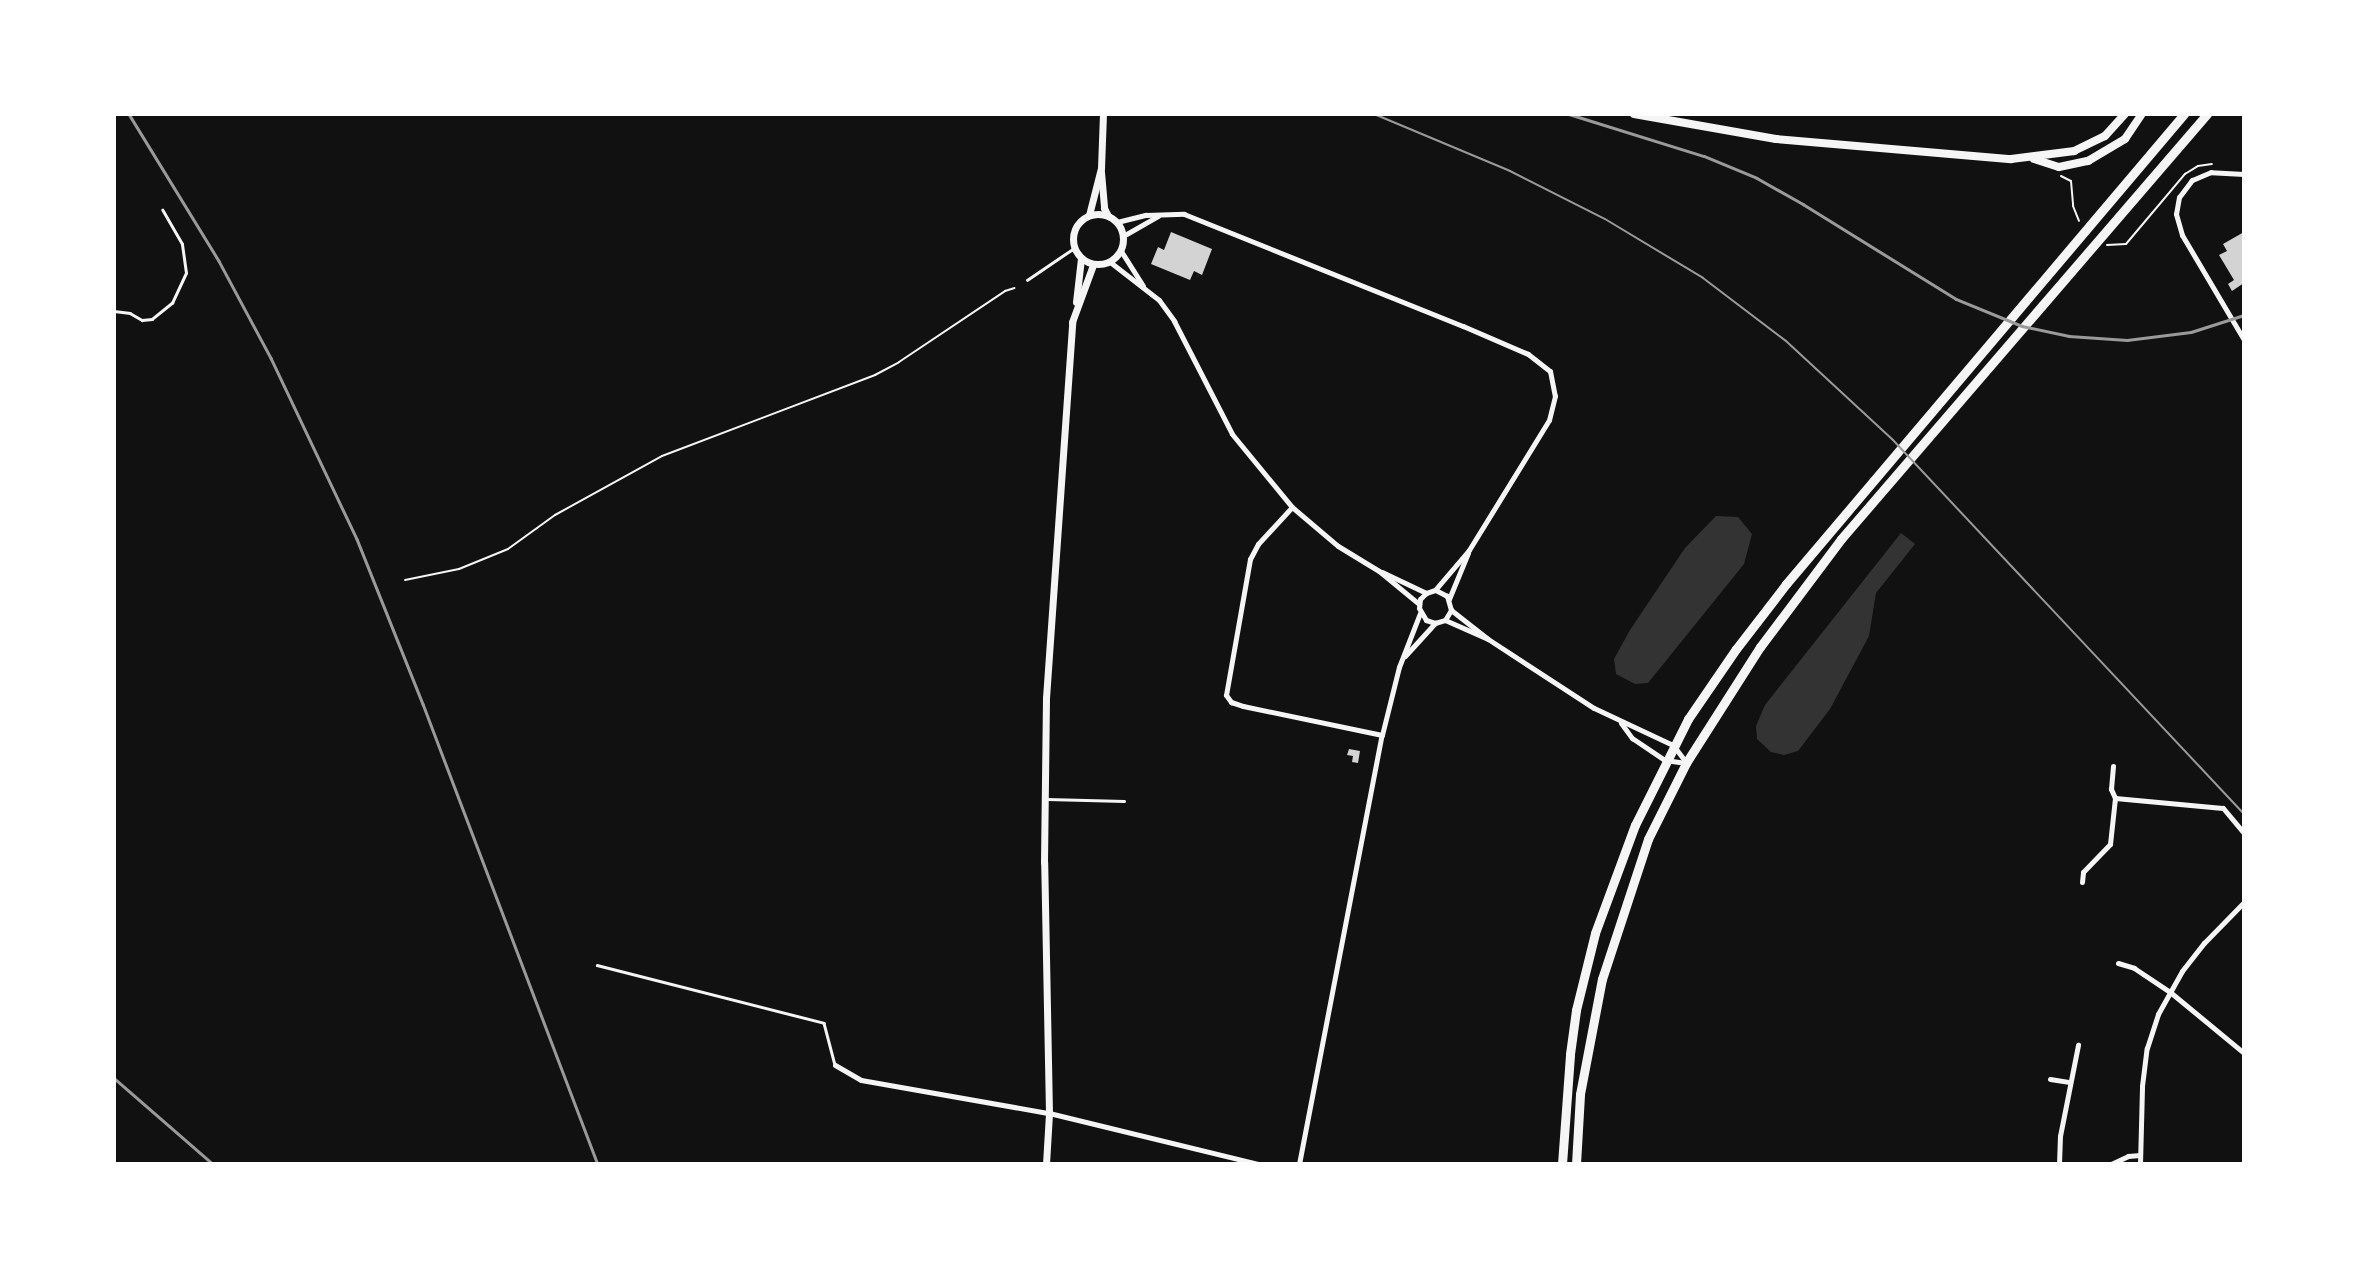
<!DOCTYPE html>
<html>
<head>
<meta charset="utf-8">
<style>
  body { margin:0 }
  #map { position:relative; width:2358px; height:1278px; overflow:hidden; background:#111; font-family:"Varela Round",sans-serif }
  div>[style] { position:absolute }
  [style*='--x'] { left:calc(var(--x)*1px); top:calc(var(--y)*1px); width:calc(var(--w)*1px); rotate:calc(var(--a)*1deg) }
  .water>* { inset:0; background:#333 }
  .building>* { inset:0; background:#d3d3d3 }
  .path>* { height:2px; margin:-1px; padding:0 1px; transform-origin:1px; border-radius:1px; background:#f5f5f5 }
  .service>* { height:2.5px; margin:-1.25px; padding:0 1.25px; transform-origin:1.25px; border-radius:1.25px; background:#f5f5f5 }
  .minor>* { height:5px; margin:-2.5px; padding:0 2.5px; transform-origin:2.5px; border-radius:2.5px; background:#f5f5f5 }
  .tertiary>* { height:7px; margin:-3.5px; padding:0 3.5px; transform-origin:3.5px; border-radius:3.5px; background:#f5f5f5 }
  .tertiary>.ring { margin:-3.5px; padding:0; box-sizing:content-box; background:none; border:7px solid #f5f5f5; border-radius:50% }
  .secondary>* { height:8px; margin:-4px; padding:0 4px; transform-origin:4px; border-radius:4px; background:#f5f5f5 }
  .primary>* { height:9px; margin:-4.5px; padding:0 4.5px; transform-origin:4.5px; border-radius:4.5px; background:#f5f5f5 }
  .tram>* { height:2px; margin:-1px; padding:0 1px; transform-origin:1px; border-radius:1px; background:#9a9a9a }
  .rail>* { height:2.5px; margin:-1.25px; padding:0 1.25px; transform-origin:1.25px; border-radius:1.25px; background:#9a9a9a }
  span { translate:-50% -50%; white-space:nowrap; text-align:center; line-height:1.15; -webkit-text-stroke:5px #fff; paint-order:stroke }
  .frame { position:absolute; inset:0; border:116px solid #fff; pointer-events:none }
</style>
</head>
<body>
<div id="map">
  <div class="water">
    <div style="clip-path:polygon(1716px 516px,1738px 517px,1752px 534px,1744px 564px,1648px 683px,1635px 684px,1616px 674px,1614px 659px,1630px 630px,1685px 548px)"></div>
    <div style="clip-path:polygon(1901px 533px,1915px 544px,1876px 593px,1869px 636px,1830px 709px,1798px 751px,1784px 755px,1771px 752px,1757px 739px,1756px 726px,1765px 705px)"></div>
  </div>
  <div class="building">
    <div style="clip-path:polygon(1171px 232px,1212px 249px,1202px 275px,1194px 271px,1190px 280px,1151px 264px,1158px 247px,1164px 250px)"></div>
    <div style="clip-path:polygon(2244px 232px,2244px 283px,2232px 291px,2228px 284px,2234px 280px,2219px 255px,2227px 251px,2223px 244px)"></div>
    <div style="clip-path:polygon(1349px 749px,1360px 751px,1358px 763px,1352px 762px,1353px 756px,1347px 755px)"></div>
  </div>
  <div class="path">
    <div style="--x:2061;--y:176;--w:11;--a:27"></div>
    <div style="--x:2071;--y:181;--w:25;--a:85"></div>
    <div style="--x:2073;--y:206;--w:16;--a:68"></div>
    <div style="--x:2107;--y:245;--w:19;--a:-3"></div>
    <div style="--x:2126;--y:244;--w:92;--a:-49.9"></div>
    <div style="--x:2185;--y:174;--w:15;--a:-32"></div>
    <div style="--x:2198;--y:166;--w:14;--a:-8"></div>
    <div style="--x:405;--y:580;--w:55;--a:-11.5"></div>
    <div style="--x:459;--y:569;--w:53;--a:-22.2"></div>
    <div style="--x:508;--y:549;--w:58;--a:-35.9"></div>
    <div style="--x:555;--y:515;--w:122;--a:-28.9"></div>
    <div style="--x:662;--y:456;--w:228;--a:-20.8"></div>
    <div style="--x:875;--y:375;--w:27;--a:-28"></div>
    <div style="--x:899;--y:362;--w:128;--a:-33.8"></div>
    <div style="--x:1005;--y:291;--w:10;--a:-17"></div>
  </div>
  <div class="service">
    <div style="--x:1027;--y:280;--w:57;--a:-34.2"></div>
    <div style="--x:114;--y:311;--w:16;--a:7"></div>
    <div style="--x:130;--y:313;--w:14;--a:30"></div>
    <div style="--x:142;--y:320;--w:10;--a:-6"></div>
    <div style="--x:152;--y:319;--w:26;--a:-39"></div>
    <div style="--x:172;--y:303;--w:33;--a:-65"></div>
    <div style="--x:186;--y:273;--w:29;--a:-98"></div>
    <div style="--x:182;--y:244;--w:39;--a:-120"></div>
    <div style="--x:1047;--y:799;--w:77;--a:1.5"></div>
    <div style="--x:597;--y:965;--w:234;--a:14.3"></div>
    <div style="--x:824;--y:1023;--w:43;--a:75.3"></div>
  </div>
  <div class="minor">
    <div style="--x:2244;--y:174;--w:33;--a:-177"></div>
    <div style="--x:2211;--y:172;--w:21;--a:157"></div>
    <div style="--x:2192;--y:180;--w:21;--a:127"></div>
    <div style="--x:2179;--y:197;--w:17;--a:100"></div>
    <div style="--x:2176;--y:214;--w:22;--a:74"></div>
    <div style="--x:2182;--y:235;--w:122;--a:59.4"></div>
    <div style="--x:1117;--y:222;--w:30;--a:-14"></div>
    <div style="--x:1146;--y:215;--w:38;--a:-2"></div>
    <div style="--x:1184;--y:214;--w:301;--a:21.9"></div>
    <div style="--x:1463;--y:326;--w:71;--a:23.3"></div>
    <div style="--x:1528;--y:354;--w:28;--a:38"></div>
    <div style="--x:1550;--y:371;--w:25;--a:79"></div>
    <div style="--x:1555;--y:396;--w:25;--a:104"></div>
    <div style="--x:1549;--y:420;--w:153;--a:121.6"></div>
    <div style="--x:1469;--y:550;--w:52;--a:130.4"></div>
    <div style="--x:1123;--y:236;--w:40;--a:-29.7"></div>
    <div style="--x:1121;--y:251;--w:41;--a:57.8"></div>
    <div style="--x:1110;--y:262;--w:62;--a:37.8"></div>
    <div style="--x:1159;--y:300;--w:26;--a:54"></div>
    <div style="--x:1174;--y:321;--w:127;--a:62.8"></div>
    <div style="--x:1232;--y:434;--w:94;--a:50.6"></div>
    <div style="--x:1292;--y:507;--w:60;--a:40.3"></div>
    <div style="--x:1338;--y:546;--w:48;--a:31.4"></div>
    <div style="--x:1379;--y:571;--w:52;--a:39.5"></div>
    <div style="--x:1292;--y:507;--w:50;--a:132.6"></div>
    <div style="--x:1258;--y:544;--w:17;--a:118"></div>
    <div style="--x:1250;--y:559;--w:138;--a:100"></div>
    <div style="--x:1226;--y:695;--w:9;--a:54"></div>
    <div style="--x:1231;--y:702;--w:13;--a:18"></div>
    <div style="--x:1243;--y:706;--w:142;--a:11.8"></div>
    <div style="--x:1382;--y:572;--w:49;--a:25.5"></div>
    <div style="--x:1449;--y:599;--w:50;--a:-67.6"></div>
    <div style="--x:1451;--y:610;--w:47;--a:38.1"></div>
    <div style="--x:1488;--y:639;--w:126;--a:33.1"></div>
    <div style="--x:1594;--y:708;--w:87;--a:25.1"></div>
    <div style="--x:1673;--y:745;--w:21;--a:53"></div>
    <div style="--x:1445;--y:620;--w:12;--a:-59"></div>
    <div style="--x:1451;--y:610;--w:15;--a:-106"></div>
    <div style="--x:1447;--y:596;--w:13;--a:-153"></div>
    <div style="--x:1435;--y:590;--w:9;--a:162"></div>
    <div style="--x:1426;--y:593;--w:8;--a:135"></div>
    <div style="--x:1420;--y:599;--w:9;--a:96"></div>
    <div style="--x:1419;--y:608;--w:14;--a:60"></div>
    <div style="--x:1426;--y:620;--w:9;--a:18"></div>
    <div style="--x:1435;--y:623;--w:10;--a:-17"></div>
    <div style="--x:1445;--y:620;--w:45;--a:23.7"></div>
    <div style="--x:1405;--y:656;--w:45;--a:-47.7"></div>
    <div style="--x:1621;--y:723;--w:19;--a:54"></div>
    <div style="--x:1632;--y:738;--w:40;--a:34"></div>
    <div style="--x:1665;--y:760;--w:21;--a:8"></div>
    <div style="--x:2115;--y:798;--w:108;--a:5.3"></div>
    <div style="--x:2223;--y:808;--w:33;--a:50"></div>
    <div style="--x:2082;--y:882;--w:10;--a:-84"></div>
    <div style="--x:2083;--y:872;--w:39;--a:-46"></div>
    <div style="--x:2110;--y:844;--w:46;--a:-83.8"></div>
    <div style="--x:2115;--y:798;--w:10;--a:-114"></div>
    <div style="--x:2111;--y:789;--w:23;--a:-85"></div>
    <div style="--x:2118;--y:963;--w:17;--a:17"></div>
    <div style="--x:2134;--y:968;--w:43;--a:33.7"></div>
    <div style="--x:2170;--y:992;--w:96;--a:39.5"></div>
    <div style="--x:835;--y:1065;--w:30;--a:30"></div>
    <div style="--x:861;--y:1080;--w:191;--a:10"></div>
    <div style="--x:1049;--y:1113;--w:216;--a:13.7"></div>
    <div style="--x:2050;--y:1079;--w:20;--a:9"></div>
    <div style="--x:1299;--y:1164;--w:437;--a:-79.1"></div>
    <div style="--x:1382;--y:735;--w:70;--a:-76"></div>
    <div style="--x:1399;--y:667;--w:58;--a:-68.7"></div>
    <div style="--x:2059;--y:1164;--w:28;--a:-88"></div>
    <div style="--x:2060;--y:1136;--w:93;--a:-78.8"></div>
    <div style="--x:2111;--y:1164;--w:19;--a:-25"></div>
    <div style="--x:2128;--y:1156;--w:12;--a:-5"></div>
    <div style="--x:2140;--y:1164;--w:78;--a:-88.5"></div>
    <div style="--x:2142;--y:1086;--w:38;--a:-83"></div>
    <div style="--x:2147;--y:1048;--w:36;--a:-72"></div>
    <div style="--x:2158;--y:1014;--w:49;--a:-60.8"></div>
    <div style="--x:2182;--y:971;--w:36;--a:-52"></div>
    <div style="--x:2204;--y:943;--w:57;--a:-45.7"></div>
  </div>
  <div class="tertiary">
    <div style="--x:1101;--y:172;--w:36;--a:85"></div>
    <div style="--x:1104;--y:208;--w:9;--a:63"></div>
    <div class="ring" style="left:1073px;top:214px;width:43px;height:43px"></div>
    <div style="--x:1089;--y:215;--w:49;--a:-75.7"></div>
    <div style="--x:1101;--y:168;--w:54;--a:-87.9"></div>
    <div style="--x:1076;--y:302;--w:44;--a:-83.5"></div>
    <div style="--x:1046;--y:1164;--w:51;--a:-86.6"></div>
    <div style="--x:1049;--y:1113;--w:251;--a:-91.1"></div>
    <div style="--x:1044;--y:862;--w:164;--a:-89.3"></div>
    <div style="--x:1046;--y:698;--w:377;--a:-86"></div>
    <div style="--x:1072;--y:322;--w:61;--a:-69.8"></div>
  </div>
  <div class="secondary">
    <div style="--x:1634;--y:114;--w:144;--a:10"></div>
    <div style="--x:1776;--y:139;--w:236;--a:4.9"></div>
    <div style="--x:2011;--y:159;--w:64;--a:-7.2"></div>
    <div style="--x:2074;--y:151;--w:34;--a:-26"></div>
    <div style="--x:2105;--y:136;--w:30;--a:-48"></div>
    <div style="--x:2034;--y:159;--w:26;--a:18"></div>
    <div style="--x:2059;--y:167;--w:30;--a:-12"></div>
    <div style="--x:2088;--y:161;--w:43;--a:-30.7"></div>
    <div style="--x:2125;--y:139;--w:30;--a:-56"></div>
  </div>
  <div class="primary">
    <div style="--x:1562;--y:1164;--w:110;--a:-85.8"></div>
    <div style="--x:1570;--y:1054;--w:44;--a:-82.2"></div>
    <div style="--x:1576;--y:1010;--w:79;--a:-76.1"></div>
    <div style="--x:1595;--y:933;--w:115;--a:-69.7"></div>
    <div style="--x:1635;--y:825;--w:119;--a:-63.4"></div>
    <div style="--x:1688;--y:719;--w:85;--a:-55.6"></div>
    <div style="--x:1736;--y:649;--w:82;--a:-52.4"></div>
    <div style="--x:1786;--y:584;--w:616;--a:-49.74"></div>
    <div style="--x:1576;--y:1164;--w:70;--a:-86.7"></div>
    <div style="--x:1580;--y:1094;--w:117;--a:-79.2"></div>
    <div style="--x:1602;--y:979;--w:147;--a:-71.8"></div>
    <div style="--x:1648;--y:839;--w:85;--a:-63.4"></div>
    <div style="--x:1686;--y:763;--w:138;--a:-57.5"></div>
    <div style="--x:1760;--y:647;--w:135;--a:-53.1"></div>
    <div style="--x:1841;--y:539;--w:561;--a:-49.27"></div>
  </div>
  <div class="tram">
    <div style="--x:1374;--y:114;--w:147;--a:22.7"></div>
    <div style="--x:1510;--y:171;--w:106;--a:26.8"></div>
    <div style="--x:1605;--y:219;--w:114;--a:31"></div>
    <div style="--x:1703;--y:278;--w:104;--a:37.2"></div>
    <div style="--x:1786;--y:341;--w:144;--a:42.8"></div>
    <div style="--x:1892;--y:439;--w:514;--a:46.81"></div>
  </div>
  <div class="rail">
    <div style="--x:129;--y:114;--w:172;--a:58.5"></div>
    <div style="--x:219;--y:261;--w:110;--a:61.8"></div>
    <div style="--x:271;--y:358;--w:200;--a:64.6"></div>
    <div style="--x:357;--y:539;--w:178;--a:68.2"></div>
    <div style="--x:423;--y:704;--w:492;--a:69.2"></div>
    <div style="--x:1569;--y:114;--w:141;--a:17.3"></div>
    <div style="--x:1704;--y:156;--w:57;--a:22.5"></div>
    <div style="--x:1757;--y:178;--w:53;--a:29.5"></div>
    <div style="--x:1803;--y:204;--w:180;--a:31.8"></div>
    <div style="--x:1956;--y:299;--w:71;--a:22.2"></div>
    <div style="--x:2022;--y:326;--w:48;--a:12"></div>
    <div style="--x:2069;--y:336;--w:58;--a:3.9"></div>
    <div style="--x:2127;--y:340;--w:64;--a:-7.1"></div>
    <div style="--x:2191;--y:332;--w:56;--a:-17.8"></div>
    <div style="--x:114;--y:1078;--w:131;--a:41"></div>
  </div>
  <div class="frame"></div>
</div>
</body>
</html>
